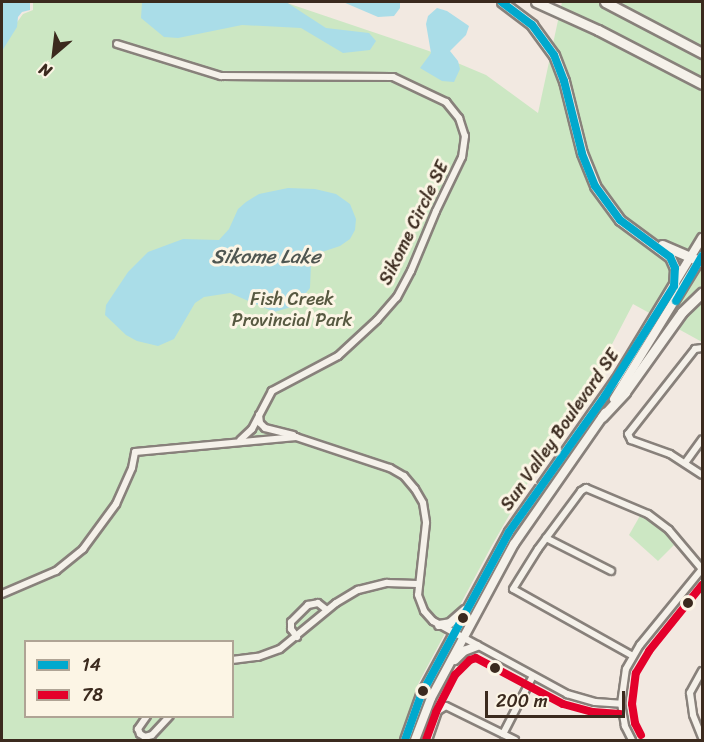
<!DOCTYPE html>
<html>
<head>
<meta charset="utf-8">
<style>
  body { margin:0 }
  #map { position:relative; width:704px; height:742px; overflow:hidden; background:#f2e9e1; font-family:Sriracha,sans-serif }
  div>[style] { position:absolute }
  [style*='--x'] { left:calc(var(--x)*1px); top:calc(var(--y)*1px); width:calc(var(--w)*1px); rotate:calc(var(--a)*1deg) }
  .green>* { inset:0; background:#cce7c3 }
  .water>* { inset:0; background:#aadde8 }
  .roads { filter:drop-shadow(2px 0 #88817b) drop-shadow(-2px 0 #88817b) drop-shadow(0 2px #88817b) drop-shadow(0 -2px #88817b) }
  .minor>* { height:6px; margin:-3px; padding:0 3px; transform-origin:3px; border-radius:3px; background:#f5f1ea }
  .major>* { height:8px; margin:-4px; padding:0 4px; transform-origin:4px; border-radius:4px; background:#f5f1ea }
  .highway>* { height:9px; margin:-4.5px; padding:0 4.5px; transform-origin:4.5px; border-radius:4.5px; background:#f5f1ea }
  .bus-1>* { height:8px; margin:-4px; padding:0 4px; transform-origin:4px; border-radius:4px; background:#00a9ce }
  .bus-2>* { height:8px; margin:-4px; padding:0 4px; transform-origin:4px; border-radius:4px; background:#e4002b }
  .dots>* { width:16px; height:16px; translate:-50% -50%; box-sizing:border-box; border:3px solid #fcf5e5; border-radius:50% }
  span { translate:-50% -50%; white-space:nowrap; text-align:center; line-height:1.15; -webkit-text-stroke:6px #fcf5e5; paint-order:stroke }
  .street-label { font-size:18px; color:#3b2a1e }
  .park-label { font-size:18px; color:#575941 }
  .water-label { font-size:20px; color:#4f5651; font-style:italic }
  .frame { position:absolute; inset:0; border:3px solid #3b2a1e; pointer-events:none }
  .legend { position:absolute; left:24px; top:640px; width:210px; height:78px; box-sizing:border-box; background:#fcf5e5; border:2px solid #afa495; margin:0; padding:8px 10px; list-style:none; font-size:18px; color:#3b2a1e }
  .legend li { display:flex; align-items:center; gap:12px; height:30px }
  .legend b { width:30px; border:2px solid #afa495 }
  .north { position:absolute; left:24px; top:24px; width:60px; height:60px; -webkit-text-stroke:4px #fcf5e5; paint-order:stroke; rotate:208deg; font-size:16px; font-weight:700; line-height:24px; text-align:center; color:#3b2a1e }
  .north::after { content:''; display:block; margin:auto; width:21px; height:27px; background:#3b2a1e; clip-path:polygon(50% 0,100% 100%,50% 72%,0 100%) }
  .scale { position:absolute; left:485px; top:691px; width:140px; height:27px; box-sizing:border-box; border:3px solid #3b2a1e; border-top:0; padding-left:8px; font-size:18px; line-height:21px; white-space:nowrap; color:#3b2a1e; -webkit-text-stroke:4px #fcf5e5; paint-order:stroke }
</style>
</head>
<body>
<div id="map">
  <div class="green">
    <div style="clip-path:polygon(evenodd,33px 2px,284px 2px,429px 51px,486px 75px,538px 113px,562px 2px,702px 2px,702px 342px,633px 304px,596px 375px,558px 430px,491px 547px,419px 682px,401px 740px,2px 740px,2px 43px,23px 14px,33px 10px,33px 2px,26px 642px,232px 642px,232px 716px,26px 716px,26px 642px)"></div>
    <div style="clip-path:polygon(641px 514px,659px 526px,674px 545px,658px 561px,629px 535px)"></div>
  </div>
  <div class="water">
    <div style="clip-path:polygon(2px 2px,30px 2px,30px 10px,22px 12px,18px 17px,17px 27px,2px 51px)"></div>
    <div style="clip-path:polygon(142px 2px,286px 2px,326px 28px,369px 33px,376px 41px,370px 50px,343px 53px,301px 28px,242px 25px,178px 38px,164px 37px,141px 18px)"></div>
    <div style="clip-path:polygon(343px 2px,400px 2px,400px 8px,394px 16px,378px 17px)"></div>
    <div style="clip-path:polygon(437px 8px,447px 11px,469px 26px,466px 35px,450px 51px,458px 61px,460px 69px,454px 82px,442px 81px,420px 68px,431px 53px,426px 24px,428px 16px)"></div>
    <div style="clip-path:polygon(288px 188px,315px 189px,336px 194px,350px 204px,356px 219px,355px 230px,350px 239px,340px 246px,316px 254px,311px 264px,310px 288px,295px 306px,274px 312px,230px 293px,204px 297px,195px 303px,174px 339px,158px 346px,137px 341px,126px 335px,105px 315px,106px 305px,128px 272px,148px 252px,183px 239px,219px 240px,229px 229px,238px 209px,246px 202px,259px 194px)"></div>
  </div>
  <div class="roads">
    <div class="minor">
      <div style="--x:117;--y:44;--w:109;--a:17.1"></div>
      <div style="--x:221;--y:76;--w:172;--a:0.3"></div>
      <div style="--x:393;--y:77;--w:59;--a:25.3"></div>
      <div style="--x:446;--y:102;--w:21;--a:51"></div>
      <div style="--x:459;--y:118;--w:19;--a:72"></div>
      <div style="--x:465;--y:136;--w:21;--a:98"></div>
      <div style="--x:462;--y:157;--w:60;--a:115.7"></div>
      <div style="--x:436;--y:211;--w:65;--a:112.6"></div>
      <div style="--x:411;--y:271;--w:30;--a:118"></div>
      <div style="--x:397;--y:297;--w:30;--a:131"></div>
      <div style="--x:377;--y:320;--w:53;--a:137.3"></div>
      <div style="--x:338;--y:356;--w:75;--a:152.1"></div>
      <div style="--x:272;--y:391;--w:43;--a:117.8"></div>
      <div style="--x:252;--y:429;--w:16;--a:137"></div>
      <div style="--x:702;--y:348;--w:7;--a:172"></div>
      <div style="--x:695;--y:349;--w:108;--a:128.2"></div>
      <div style="--x:628;--y:434;--w:7;--a:63"></div>
      <div style="--x:631;--y:440;--w:41;--a:19.7"></div>
      <div style="--x:670;--y:454;--w:38;--a:33"></div>
      <div style="--x:259;--y:415;--w:8;--a:83"></div>
      <div style="--x:260;--y:423;--w:7;--a:45"></div>
      <div style="--x:265;--y:428;--w:29;--a:14"></div>
      <div style="--x:685;--y:463;--w:29;--a:-54"></div>
      <div style="--x:546;--y:538;--w:73;--a:26.9"></div>
      <div style="--x:2;--y:594;--w:59;--a:-23.1"></div>
      <div style="--x:56;--y:571;--w:35;--a:-39"></div>
      <div style="--x:83;--y:549;--w:56;--a:-53.7"></div>
      <div style="--x:116;--y:504;--w:39;--a:-66"></div>
      <div style="--x:132;--y:468;--w:16;--a:-79"></div>
      <div style="--x:135;--y:452;--w:162;--a:-5.3"></div>
      <div style="--x:296;--y:437;--w:99;--a:18.3"></div>
      <div style="--x:390;--y:468;--w:16;--a:30"></div>
      <div style="--x:404;--y:476;--w:17;--a:50"></div>
      <div style="--x:415;--y:489;--w:16;--a:60"></div>
      <div style="--x:423;--y:503;--w:20;--a:81"></div>
      <div style="--x:426;--y:523;--w:72;--a:96.3"></div>
      <div style="--x:418;--y:595;--w:17;--a:69"></div>
      <div style="--x:424;--y:611;--w:13;--a:48"></div>
      <div style="--x:433;--y:621;--w:153;--a:28.6"></div>
      <div style="--x:567;--y:694;--w:29;--a:16"></div>
      <div style="--x:595;--y:702;--w:26;--a:4"></div>
      <div style="--x:297;--y:637;--w:10;--a:-127"></div>
      <div style="--x:291;--y:629;--w:7;--a:-90"></div>
      <div style="--x:291;--y:622;--w:24;--a:-45"></div>
      <div style="--x:308;--y:605;--w:10;--a:-11"></div>
      <div style="--x:318;--y:603;--w:11;--a:38"></div>
      <div style="--x:633;--y:656;--w:137;--a:-150.8"></div>
      <div style="--x:513;--y:589;--w:47;--a:-58"></div>
      <div style="--x:538;--y:549;--w:72;--a:-53.4"></div>
      <div style="--x:581;--y:491;--w:6;--a:-31"></div>
      <div style="--x:586;--y:488;--w:67;--a:22.8"></div>
      <div style="--x:648;--y:514;--w:26;--a:37"></div>
      <div style="--x:669;--y:530;--w:51;--a:49.8"></div>
      <div style="--x:232;--y:660;--w:26;--a:-7"></div>
      <div style="--x:258;--y:657;--w:23;--a:-20"></div>
      <div style="--x:280;--y:649;--w:72;--a:-39.4"></div>
      <div style="--x:336;--y:603;--w:26;--a:-31"></div>
      <div style="--x:358;--y:590;--w:30;--a:-14"></div>
      <div style="--x:387;--y:583;--w:30;--a:2"></div>
      <div style="--x:702;--y:671;--w:25;--a:119"></div>
      <div style="--x:690;--y:693;--w:22;--a:82"></div>
      <div style="--x:693;--y:715;--w:24;--a:68"></div>
      <div style="--x:147;--y:716;--w:16;--a:125"></div>
      <div style="--x:138;--y:729;--w:5;--a:68"></div>
      <div style="--x:140;--y:734;--w:6;--a:31"></div>
      <div style="--x:145;--y:737;--w:7;--a:-16"></div>
      <div style="--x:152;--y:735;--w:26;--a:-47"></div>
      <div style="--x:503;--y:734;--w:65;--a:-62.7"></div>
      <div style="--x:428;--y:740;--w:31;--a:-71"></div>
      <div style="--x:438;--y:711;--w:9;--a:-32"></div>
      <div style="--x:446;--y:706;--w:77;--a:26.2"></div>
      <div style="--x:632;--y:740;--w:16;--a:-117"></div>
      <div style="--x:625;--y:726;--w:22;--a:-100"></div>
      <div style="--x:621;--y:704;--w:35;--a:-82"></div>
      <div style="--x:626;--y:669;--w:28;--a:-60"></div>
      <div style="--x:640;--y:645;--w:98;--a:-50.8"></div>
    </div>
    <div class="major">
      <div style="--x:614;--y:399;--w:168;--a:-58.4"></div>
      <div style="--x:439;--y:625;--w:11;--a:-10"></div>
      <div style="--x:450;--y:623;--w:20;--a:-41"></div>
      <div style="--x:455;--y:660;--w:13;--a:-45"></div>
      <div style="--x:464;--y:651;--w:14;--a:-21"></div>
      <div style="--x:405;--y:740;--w:48;--a:-70.4"></div>
      <div style="--x:421;--y:695;--w:185;--a:-61.6"></div>
      <div style="--x:509;--y:532;--w:186;--a:-54.9"></div>
      <div style="--x:616;--y:380;--w:166;--a:-58.8"></div>
      <div style="--x:415;--y:740;--w:45;--a:-69.1"></div>
      <div style="--x:431;--y:698;--w:175;--a:-61.7"></div>
      <div style="--x:514;--y:544;--w:160;--a:-55.2"></div>
    </div>
    <div class="highway">
      <div style="--x:502;--y:2;--w:38;--a:37"></div>
      <div style="--x:532;--y:25;--w:37;--a:54"></div>
      <div style="--x:554;--y:55;--w:28;--a:69"></div>
      <div style="--x:564;--y:81;--w:74;--a:76"></div>
      <div style="--x:582;--y:153;--w:35;--a:68"></div>
      <div style="--x:595;--y:186;--w:42;--a:53.7"></div>
      <div style="--x:620;--y:220;--w:62;--a:36.5"></div>
      <div style="--x:670;--y:257;--w:12;--a:66"></div>
      <div style="--x:675;--y:268;--w:18;--a:93"></div>
      <div style="--x:536;--y:2;--w:68;--a:24.3"></div>
      <div style="--x:598;--y:30;--w:117;--a:27.4"></div>
      <div style="--x:605;--y:2;--w:110;--a:27.7"></div>
      <div style="--x:662;--y:245;--w:43;--a:23"></div>
      <div style="--x:602;--y:417;--w:34;--a:-47"></div>
      <div style="--x:625;--y:392;--w:98;--a:-54.5"></div>
      <div style="--x:682;--y:312;--w:28;--a:-44"></div>
    </div>
  </div>
  <div class="bus-1">
    <div style="--x:676;--y:301;--w:52;--a:-60"></div>
    <div style="--x:405;--y:740;--w:48;--a:-70.4"></div>
    <div style="--x:421;--y:695;--w:185;--a:-61.6"></div>
    <div style="--x:509;--y:532;--w:166;--a:-54.8"></div>
    <div style="--x:605;--y:396;--w:130;--a:-57.9"></div>
    <div style="--x:674;--y:286;--w:18;--a:-87"></div>
    <div style="--x:675;--y:268;--w:12;--a:-114"></div>
    <div style="--x:670;--y:257;--w:62;--a:-143.5"></div>
    <div style="--x:620;--y:220;--w:42;--a:-126.3"></div>
    <div style="--x:595;--y:186;--w:35;--a:-112"></div>
    <div style="--x:582;--y:153;--w:74;--a:-104"></div>
    <div style="--x:564;--y:81;--w:28;--a:-111"></div>
    <div style="--x:554;--y:55;--w:37;--a:-126"></div>
    <div style="--x:532;--y:25;--w:38;--a:-143"></div>
  </div>
  <div class="bus-2">
    <div style="--x:641;--y:735;--w:13;--a:-117"></div>
    <div style="--x:635;--y:723;--w:19;--a:-99"></div>
    <div style="--x:632;--y:704;--w:31;--a:-83"></div>
    <div style="--x:636;--y:673;--w:26;--a:-59"></div>
    <div style="--x:649;--y:651;--w:85;--a:-51.2"></div>
    <div style="--x:426;--y:740;--w:30;--a:-70"></div>
    <div style="--x:436;--y:712;--w:42;--a:-62.8"></div>
    <div style="--x:455;--y:675;--w:21;--a:-45"></div>
    <div style="--x:470;--y:660;--w:6;--a:-18"></div>
    <div style="--x:476;--y:658;--w:98;--a:27.9"></div>
    <div style="--x:563;--y:704;--w:31;--a:15"></div>
    <div style="--x:593;--y:712;--w:27;--a:4"></div>
  </div>
  <div class="dots">
    <div style="left:688px;top:603px;background:#3b2a1e"></div>
    <div style="left:463px;top:618px;background:#3b2a1e"></div>
    <div style="left:495px;top:668px;background:#3b2a1e"></div>
    <div style="left:423px;top:691px;background:#3b2a1e"></div>
  </div>
  <div class="street-label">
    <span style="left:414px;top:223px;rotate:-64deg">Sikome Circle SE</span>
    <span style="left:560px;top:430px;rotate:-55deg">Sun Valley Boulevard SE</span>
  </div>
  <div class="park-label">
    <span style="left:292px;top:310px">Fish Creek<br>Provincial Park</span>
  </div>
  <div class="water-label">
    <span style="left:266px;top:256px">Sikome Lake</span>
  </div>
  <div class="frame"></div>
  <ul class="legend">
  <li><b style="height:8px;background:#00a9ce"></b>14</li>
  <li><b style="height:8px;background:#e4002b"></b>78</li>
  </ul>
  <div class="north">N</div>
  <div class="scale">200 m</div>
</div>
</body>
</html>
